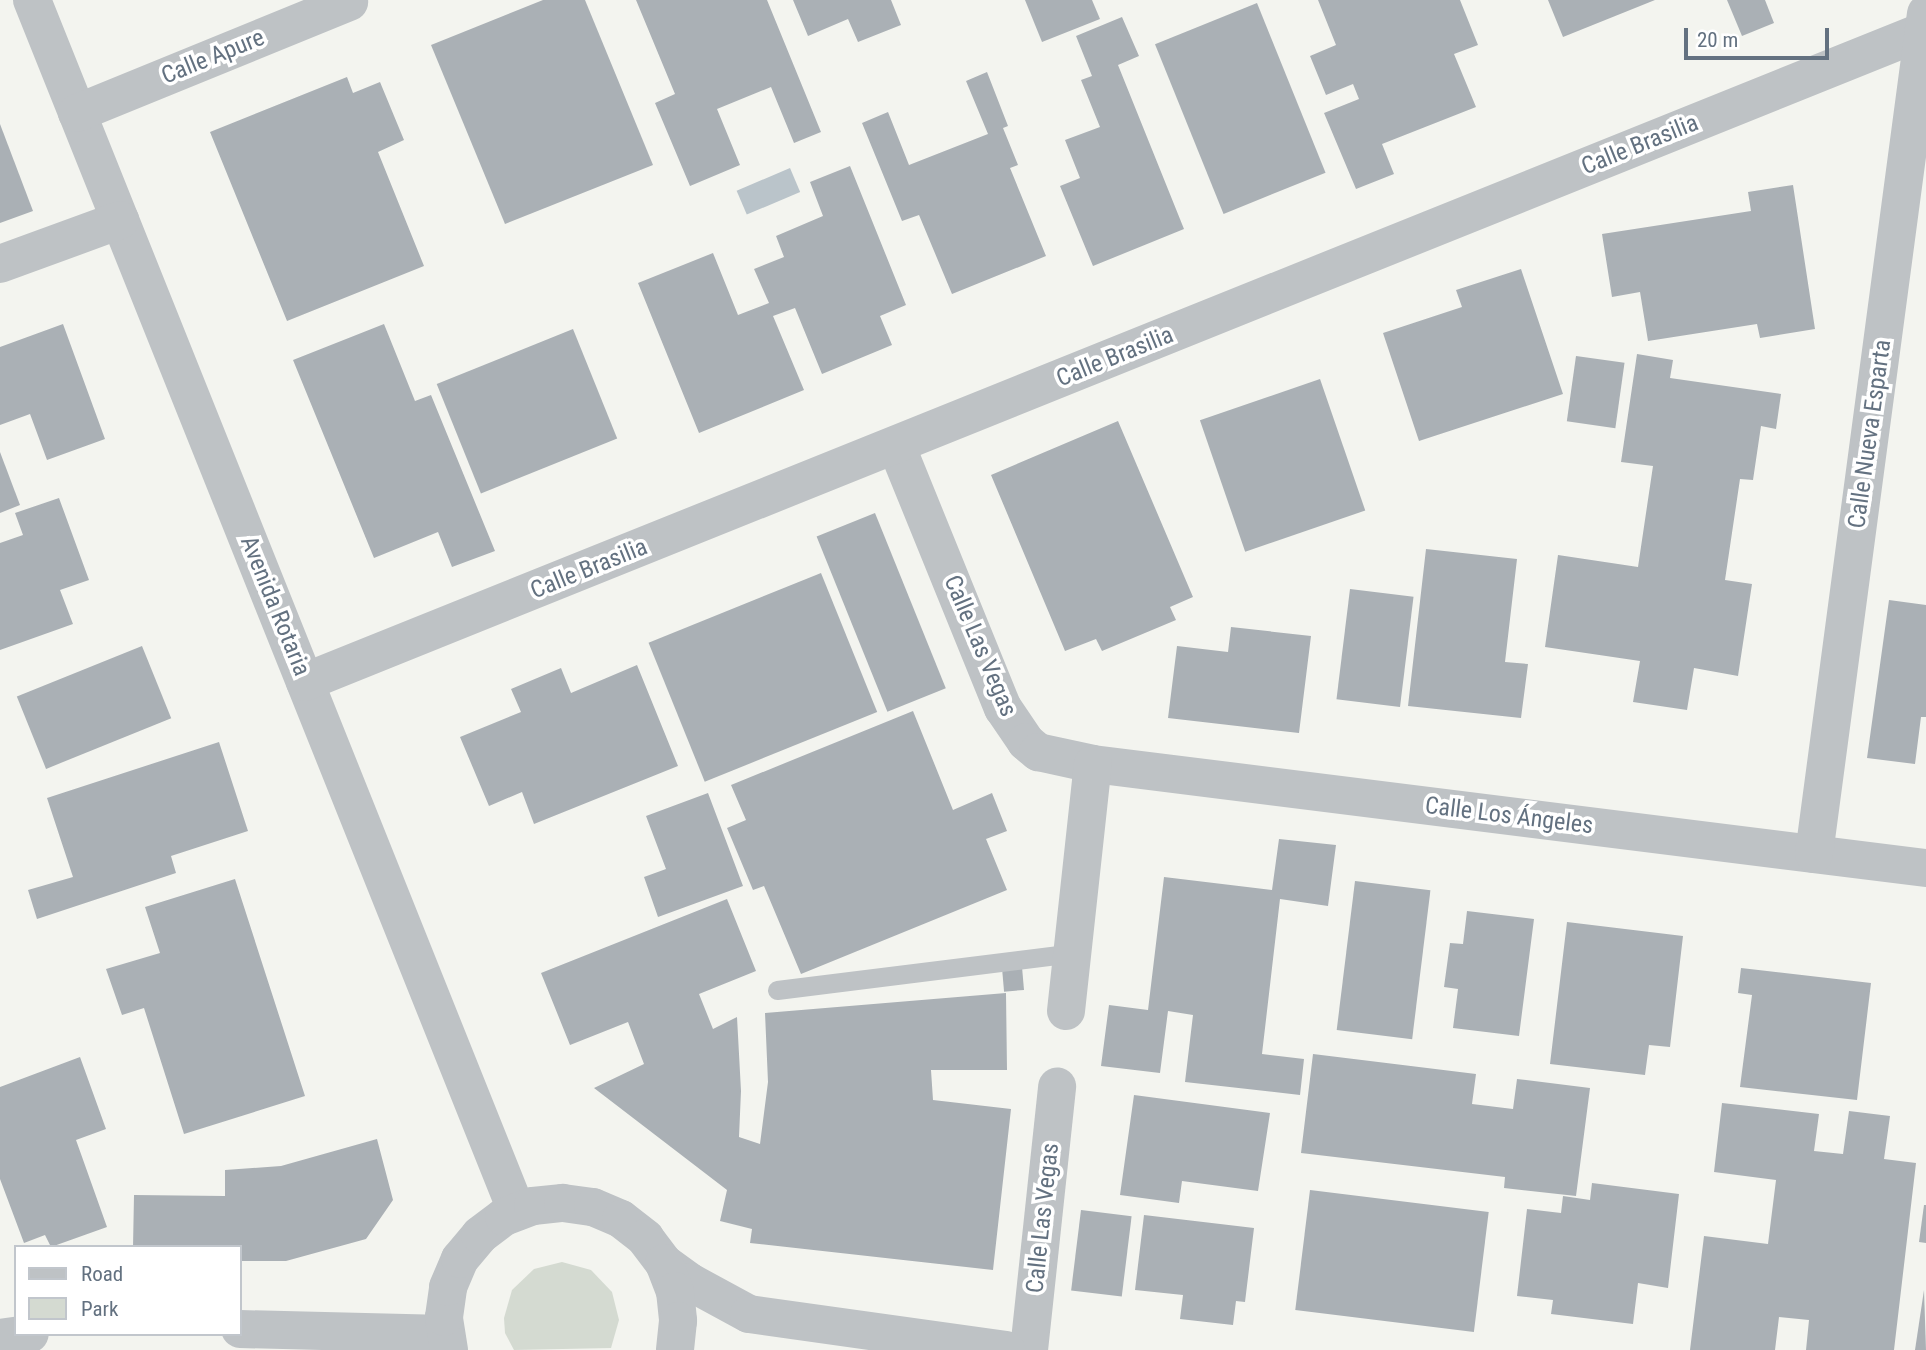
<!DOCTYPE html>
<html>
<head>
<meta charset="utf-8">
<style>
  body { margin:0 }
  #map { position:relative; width:1926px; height:1350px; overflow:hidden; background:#f3f4ef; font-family:"Roboto Condensed",sans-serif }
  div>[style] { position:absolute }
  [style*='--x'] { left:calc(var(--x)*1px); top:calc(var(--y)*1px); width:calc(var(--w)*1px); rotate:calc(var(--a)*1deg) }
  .green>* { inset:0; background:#d4dad1 }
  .water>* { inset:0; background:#bac4ca; transform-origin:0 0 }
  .building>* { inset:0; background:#aab0b5; transform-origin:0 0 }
  .service>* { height:19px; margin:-9.5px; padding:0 9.5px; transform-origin:9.5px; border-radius:9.5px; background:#bec2c5 }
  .minor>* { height:38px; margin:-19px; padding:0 19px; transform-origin:19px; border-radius:19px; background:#bec2c5 }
  .tertiary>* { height:38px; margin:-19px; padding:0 19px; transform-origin:19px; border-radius:19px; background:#bec2c5 }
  span { translate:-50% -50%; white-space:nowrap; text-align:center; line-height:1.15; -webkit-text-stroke:7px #fff; paint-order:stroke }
  .street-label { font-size:24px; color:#637180 }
  .legend { position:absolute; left:14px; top:1245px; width:228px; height:91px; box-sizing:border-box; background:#fff; border:2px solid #c1c6cc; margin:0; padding:9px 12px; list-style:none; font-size:21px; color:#637180 }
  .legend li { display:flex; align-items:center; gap:14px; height:35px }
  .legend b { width:35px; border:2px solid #c1c6cc }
  .scale { position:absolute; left:1684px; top:28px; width:145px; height:32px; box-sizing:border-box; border:4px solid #637180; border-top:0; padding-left:9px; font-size:21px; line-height:24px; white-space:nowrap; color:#637180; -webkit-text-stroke:5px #fff; paint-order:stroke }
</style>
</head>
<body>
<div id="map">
  <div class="green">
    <div style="clip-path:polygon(562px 1262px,591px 1270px,612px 1292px,619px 1320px,611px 1348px,514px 1350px,505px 1333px,504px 1318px,512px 1290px,534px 1269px)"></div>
  </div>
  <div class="water">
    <div style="left:790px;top:168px;width:26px;height:58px;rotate:67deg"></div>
  </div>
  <div class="building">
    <div style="clip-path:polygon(543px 0,585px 0,653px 165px,505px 224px,431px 45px)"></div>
    <div style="clip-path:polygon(636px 0,767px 0,821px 132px,794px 143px,771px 87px,717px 109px,740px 165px,690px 186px,655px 103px,675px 94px)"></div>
    <div style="clip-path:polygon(793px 0,891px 0,901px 25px,858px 42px,848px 19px,808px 36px)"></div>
    <div style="clip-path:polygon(1025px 0,1092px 0,1100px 19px,1042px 42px)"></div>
    <div style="clip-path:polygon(1318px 0,1460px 0,1478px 45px,1454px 54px,1476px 107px,1382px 144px,1394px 174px,1356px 189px,1324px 113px,1359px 99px,1353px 84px,1326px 95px,1310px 56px,1336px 45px)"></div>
    <div style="clip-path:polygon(1548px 0,1655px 0,1563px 37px)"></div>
    <div style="clip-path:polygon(1727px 0,1765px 0,1774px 23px,1742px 36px)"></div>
    <div style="left:1257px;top:3px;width:183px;height:110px;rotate:68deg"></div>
    <div style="clip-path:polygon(1122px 17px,1139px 56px,1118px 65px,1184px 229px,1093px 266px,1060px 186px,1080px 178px,1065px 140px,1100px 127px,1081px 80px,1092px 76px,1076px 36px)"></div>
    <div style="clip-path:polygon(987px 72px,1008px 126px,1003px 128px,1018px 165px,1010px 168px,1046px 256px,952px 294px,919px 215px,902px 221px,862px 123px,888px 112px,909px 165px,988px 134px,966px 81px)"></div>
    <div style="clip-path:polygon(347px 77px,353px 93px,380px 82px,404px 140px,378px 152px,424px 266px,287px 321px,210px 132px)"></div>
    <div style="clip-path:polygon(0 124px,33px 211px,0 223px)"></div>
    <div style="clip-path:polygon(850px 166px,906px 305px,880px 316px,892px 345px,822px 374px,795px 308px,773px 316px,804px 390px,699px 433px,638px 283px,713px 253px,738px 315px,769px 303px,754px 269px,784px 257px,776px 236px,823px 216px,810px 182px)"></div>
    <div style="clip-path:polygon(1793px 185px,1815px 329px,1760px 338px,1757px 324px,1648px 341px,1640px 292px,1612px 297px,1602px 234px,1751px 211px,1748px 192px)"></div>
    <div style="clip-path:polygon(1521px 269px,1563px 394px,1419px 441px,1383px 333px,1462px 307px,1456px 290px)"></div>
    <div style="clip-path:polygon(63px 324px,105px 439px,47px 460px,30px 414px,0 425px,0 347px)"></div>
    <div style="clip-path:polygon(384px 324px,415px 401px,431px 395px,495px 551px,452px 567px,438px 532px,374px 558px,293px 360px)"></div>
    <div style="left:573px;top:329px;width:118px;height:147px;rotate:68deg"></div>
    <div style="clip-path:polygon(1637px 354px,1673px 360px,1670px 378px,1781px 394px,1776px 429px,1761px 426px,1753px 480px,1740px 479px,1725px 580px,1752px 584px,1738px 676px,1694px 668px,1687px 710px,1633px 702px,1640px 661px,1545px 647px,1558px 555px,1638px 567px,1653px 466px,1621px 462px)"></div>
    <div style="left:1576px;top:356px;width:49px;height:66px;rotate:8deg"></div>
    <div style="left:1320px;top:379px;width:139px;height:127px;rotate:71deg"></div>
    <div style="clip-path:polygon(1118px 421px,1193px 597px,1170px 607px,1176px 620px,1102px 651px,1096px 639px,1065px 651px,991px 475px)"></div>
    <div style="clip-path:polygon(0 452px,20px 505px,0 513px)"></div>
    <div style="clip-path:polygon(59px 498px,89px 580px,60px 590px,73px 624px,0 650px,0 543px,23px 535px,15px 513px)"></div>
    <div style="left:875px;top:513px;width:189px;height:63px;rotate:68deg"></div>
    <div style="clip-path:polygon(1426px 549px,1517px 559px,1505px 662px,1528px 664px,1521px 718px,1408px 706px)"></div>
    <div style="left:821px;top:573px;width:150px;height:186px;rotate:68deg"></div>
    <div style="left:1350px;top:589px;width:64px;height:111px;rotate:7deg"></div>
    <div style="clip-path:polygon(1889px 600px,1926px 605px,1926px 717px,1921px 717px,1915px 764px,1867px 758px)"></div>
    <div style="clip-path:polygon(1231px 627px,1311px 636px,1299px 733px,1168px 718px,1177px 646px,1228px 652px)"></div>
    <div style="left:142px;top:646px;width:78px;height:135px;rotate:68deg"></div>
    <div style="clip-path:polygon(637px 665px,678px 766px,534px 824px,522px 792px,489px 806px,460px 737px,521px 712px,511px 689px,561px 668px,571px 693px)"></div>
    <div style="clip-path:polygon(913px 711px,953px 810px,992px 793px,1007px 831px,986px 839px,1007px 890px,801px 974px,764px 886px,753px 890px,727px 828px,746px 820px,731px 785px)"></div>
    <div style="clip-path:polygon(219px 742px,248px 831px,171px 856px,176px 873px,37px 919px,28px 890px,73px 877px,47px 798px)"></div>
    <div style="clip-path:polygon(708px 793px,743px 886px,658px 917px,644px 877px,666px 869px,646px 816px)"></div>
    <div style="clip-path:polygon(1279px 839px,1336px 845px,1328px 906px,1280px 899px,1262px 1054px,1304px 1059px,1300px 1095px,1185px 1082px,1193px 1015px,1168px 1011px,1160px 1073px,1101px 1066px,1109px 1005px,1148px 1010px,1164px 877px,1272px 890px)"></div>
    <div style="clip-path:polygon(235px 879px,305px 1096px,184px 1134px,144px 1008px,122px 1015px,106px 969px,160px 953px,145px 907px)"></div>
    <div style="left:1355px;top:881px;width:76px;height:150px;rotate:7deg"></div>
    <div style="clip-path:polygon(727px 899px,756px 971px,699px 994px,713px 1029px,737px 1017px,741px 1091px,739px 1137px,760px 1144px,768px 1082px,765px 1013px,1006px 993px,1007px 1070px,931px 1070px,933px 1100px,1011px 1109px,993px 1270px,750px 1243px,752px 1229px,720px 1221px,727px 1190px,594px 1088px,644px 1064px,628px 1022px,570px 1045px,541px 973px)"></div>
    <div style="clip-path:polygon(1467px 911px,1534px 919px,1519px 1036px,1453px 1028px,1458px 989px,1444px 987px,1450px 943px,1463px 944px)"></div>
    <div style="clip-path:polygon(1567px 922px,1683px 936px,1670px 1047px,1649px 1045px,1645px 1075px,1550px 1064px)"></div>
    <div style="left:1022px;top:967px;width:23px;height:20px;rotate:85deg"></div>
    <div style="clip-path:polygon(1741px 968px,1871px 983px,1857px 1100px,1740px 1087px,1752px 995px,1738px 993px)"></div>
    <div style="clip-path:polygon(1313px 1054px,1476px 1074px,1472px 1104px,1513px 1109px,1517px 1079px,1590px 1088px,1576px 1196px,1504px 1188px,1505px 1177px,1301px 1153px)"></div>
    <div style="clip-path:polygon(80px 1057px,106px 1129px,76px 1140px,107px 1227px,51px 1247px,45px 1235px,24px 1243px,0 1179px,0 1087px)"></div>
    <div style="clip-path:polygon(1134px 1095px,1270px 1113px,1258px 1191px,1182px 1181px,1179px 1203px,1120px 1195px)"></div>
    <div style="clip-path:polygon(1722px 1103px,1819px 1114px,1814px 1151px,1843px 1154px,1849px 1111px,1890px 1116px,1884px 1159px,1916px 1163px,1894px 1350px,1806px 1350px,1809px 1320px,1779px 1317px,1775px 1350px,1690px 1350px,1704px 1236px,1768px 1244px,1776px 1180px,1714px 1172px)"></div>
    <div style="clip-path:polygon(377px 1139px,393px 1200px,366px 1239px,286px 1261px,240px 1261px,240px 1247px,133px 1247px,134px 1195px,225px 1196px,225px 1170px,281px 1166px)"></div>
    <div style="clip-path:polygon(1592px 1183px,1679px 1194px,1668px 1288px,1638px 1283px,1633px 1324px,1551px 1314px,1553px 1300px,1517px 1296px,1527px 1209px,1561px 1213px,1563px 1196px,1590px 1200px)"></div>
    <div style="left:1310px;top:1190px;width:180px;height:121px;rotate:7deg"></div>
    <div style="clip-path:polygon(1924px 1205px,1926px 1205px,1926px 1243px,1919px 1242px)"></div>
    <div style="left:1081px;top:1210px;width:51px;height:81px;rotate:7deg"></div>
    <div style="clip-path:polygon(1144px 1215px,1254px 1228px,1245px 1302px,1236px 1301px,1233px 1325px,1180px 1319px,1183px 1295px,1135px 1290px)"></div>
    <div style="clip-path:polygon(1924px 1290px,1926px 1350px,1915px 1350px)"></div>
  </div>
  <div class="service">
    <div style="--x:777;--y:990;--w:298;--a:-7.1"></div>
  </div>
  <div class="minor">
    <div style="--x:32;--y:0;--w:1305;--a:68.19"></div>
    <div style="--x:77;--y:113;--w:294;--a:-22.2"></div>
    <div style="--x:0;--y:264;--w:128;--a:-20.1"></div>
    <div style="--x:896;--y:445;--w:284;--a:67.9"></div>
    <div style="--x:1003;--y:708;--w:41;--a:55.9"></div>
    <div style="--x:1026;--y:742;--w:16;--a:40"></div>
    <div style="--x:1038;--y:752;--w:56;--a:12.3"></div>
    <div style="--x:1093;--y:764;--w:839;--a:7.12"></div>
    <div style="--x:305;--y:682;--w:1745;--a:-21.91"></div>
    <div style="--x:1814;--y:854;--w:848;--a:-82.41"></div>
    <div style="--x:1066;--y:1011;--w:248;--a:-83.8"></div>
    <div style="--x:1029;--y:1350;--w:265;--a:-83.9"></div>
  </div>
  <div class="tertiary">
    <div style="--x:664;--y:1263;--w:32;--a:36"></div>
    <div style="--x:690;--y:1282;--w:67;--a:28.5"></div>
    <div style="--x:749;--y:1314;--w:260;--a:8"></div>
    <div style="--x:240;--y:1329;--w:206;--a:1.4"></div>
    <div style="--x:0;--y:1338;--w:30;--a:-8"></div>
    <div style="--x:449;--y:1350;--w:33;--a:-99"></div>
    <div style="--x:444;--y:1317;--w:30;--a:-82"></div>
    <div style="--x:448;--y:1287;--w:30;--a:-67"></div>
    <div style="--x:460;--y:1259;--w:31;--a:-50"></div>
    <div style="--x:480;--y:1235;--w:30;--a:-37"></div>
    <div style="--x:504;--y:1217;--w:31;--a:-21"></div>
    <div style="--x:533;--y:1206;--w:30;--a:-6"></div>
    <div style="--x:563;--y:1203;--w:30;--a:8"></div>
    <div style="--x:593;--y:1207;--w:30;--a:23"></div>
    <div style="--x:621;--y:1219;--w:31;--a:38"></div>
    <div style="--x:645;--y:1238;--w:31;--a:53"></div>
    <div style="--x:664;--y:1263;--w:30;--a:69"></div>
    <div style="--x:675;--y:1291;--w:30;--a:84"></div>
    <div style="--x:678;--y:1321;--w:29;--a:96"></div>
  </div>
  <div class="street-label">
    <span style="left:213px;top:57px;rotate:-22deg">Calle Apure</span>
    <span style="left:1640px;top:145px;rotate:-22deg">Calle Brasilia</span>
    <span style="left:1115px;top:357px;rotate:-22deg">Calle Brasilia</span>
    <span style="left:1870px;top:434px;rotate:-82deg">Calle Nueva Esparta</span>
    <span style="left:589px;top:569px;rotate:-22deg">Calle Brasilia</span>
    <span style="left:275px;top:606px;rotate:68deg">Avenida Rotaria</span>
    <span style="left:980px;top:646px;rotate:67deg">Calle Las Vegas</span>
    <span style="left:1509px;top:816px;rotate:7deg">Calle Los Ángeles</span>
    <span style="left:1043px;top:1218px;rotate:-84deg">Calle Las Vegas</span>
  </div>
  <ul class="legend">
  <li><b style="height:9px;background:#bec2c5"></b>Road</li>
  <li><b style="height:19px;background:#d4dad1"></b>Park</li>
  </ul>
  <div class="scale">20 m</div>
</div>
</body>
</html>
